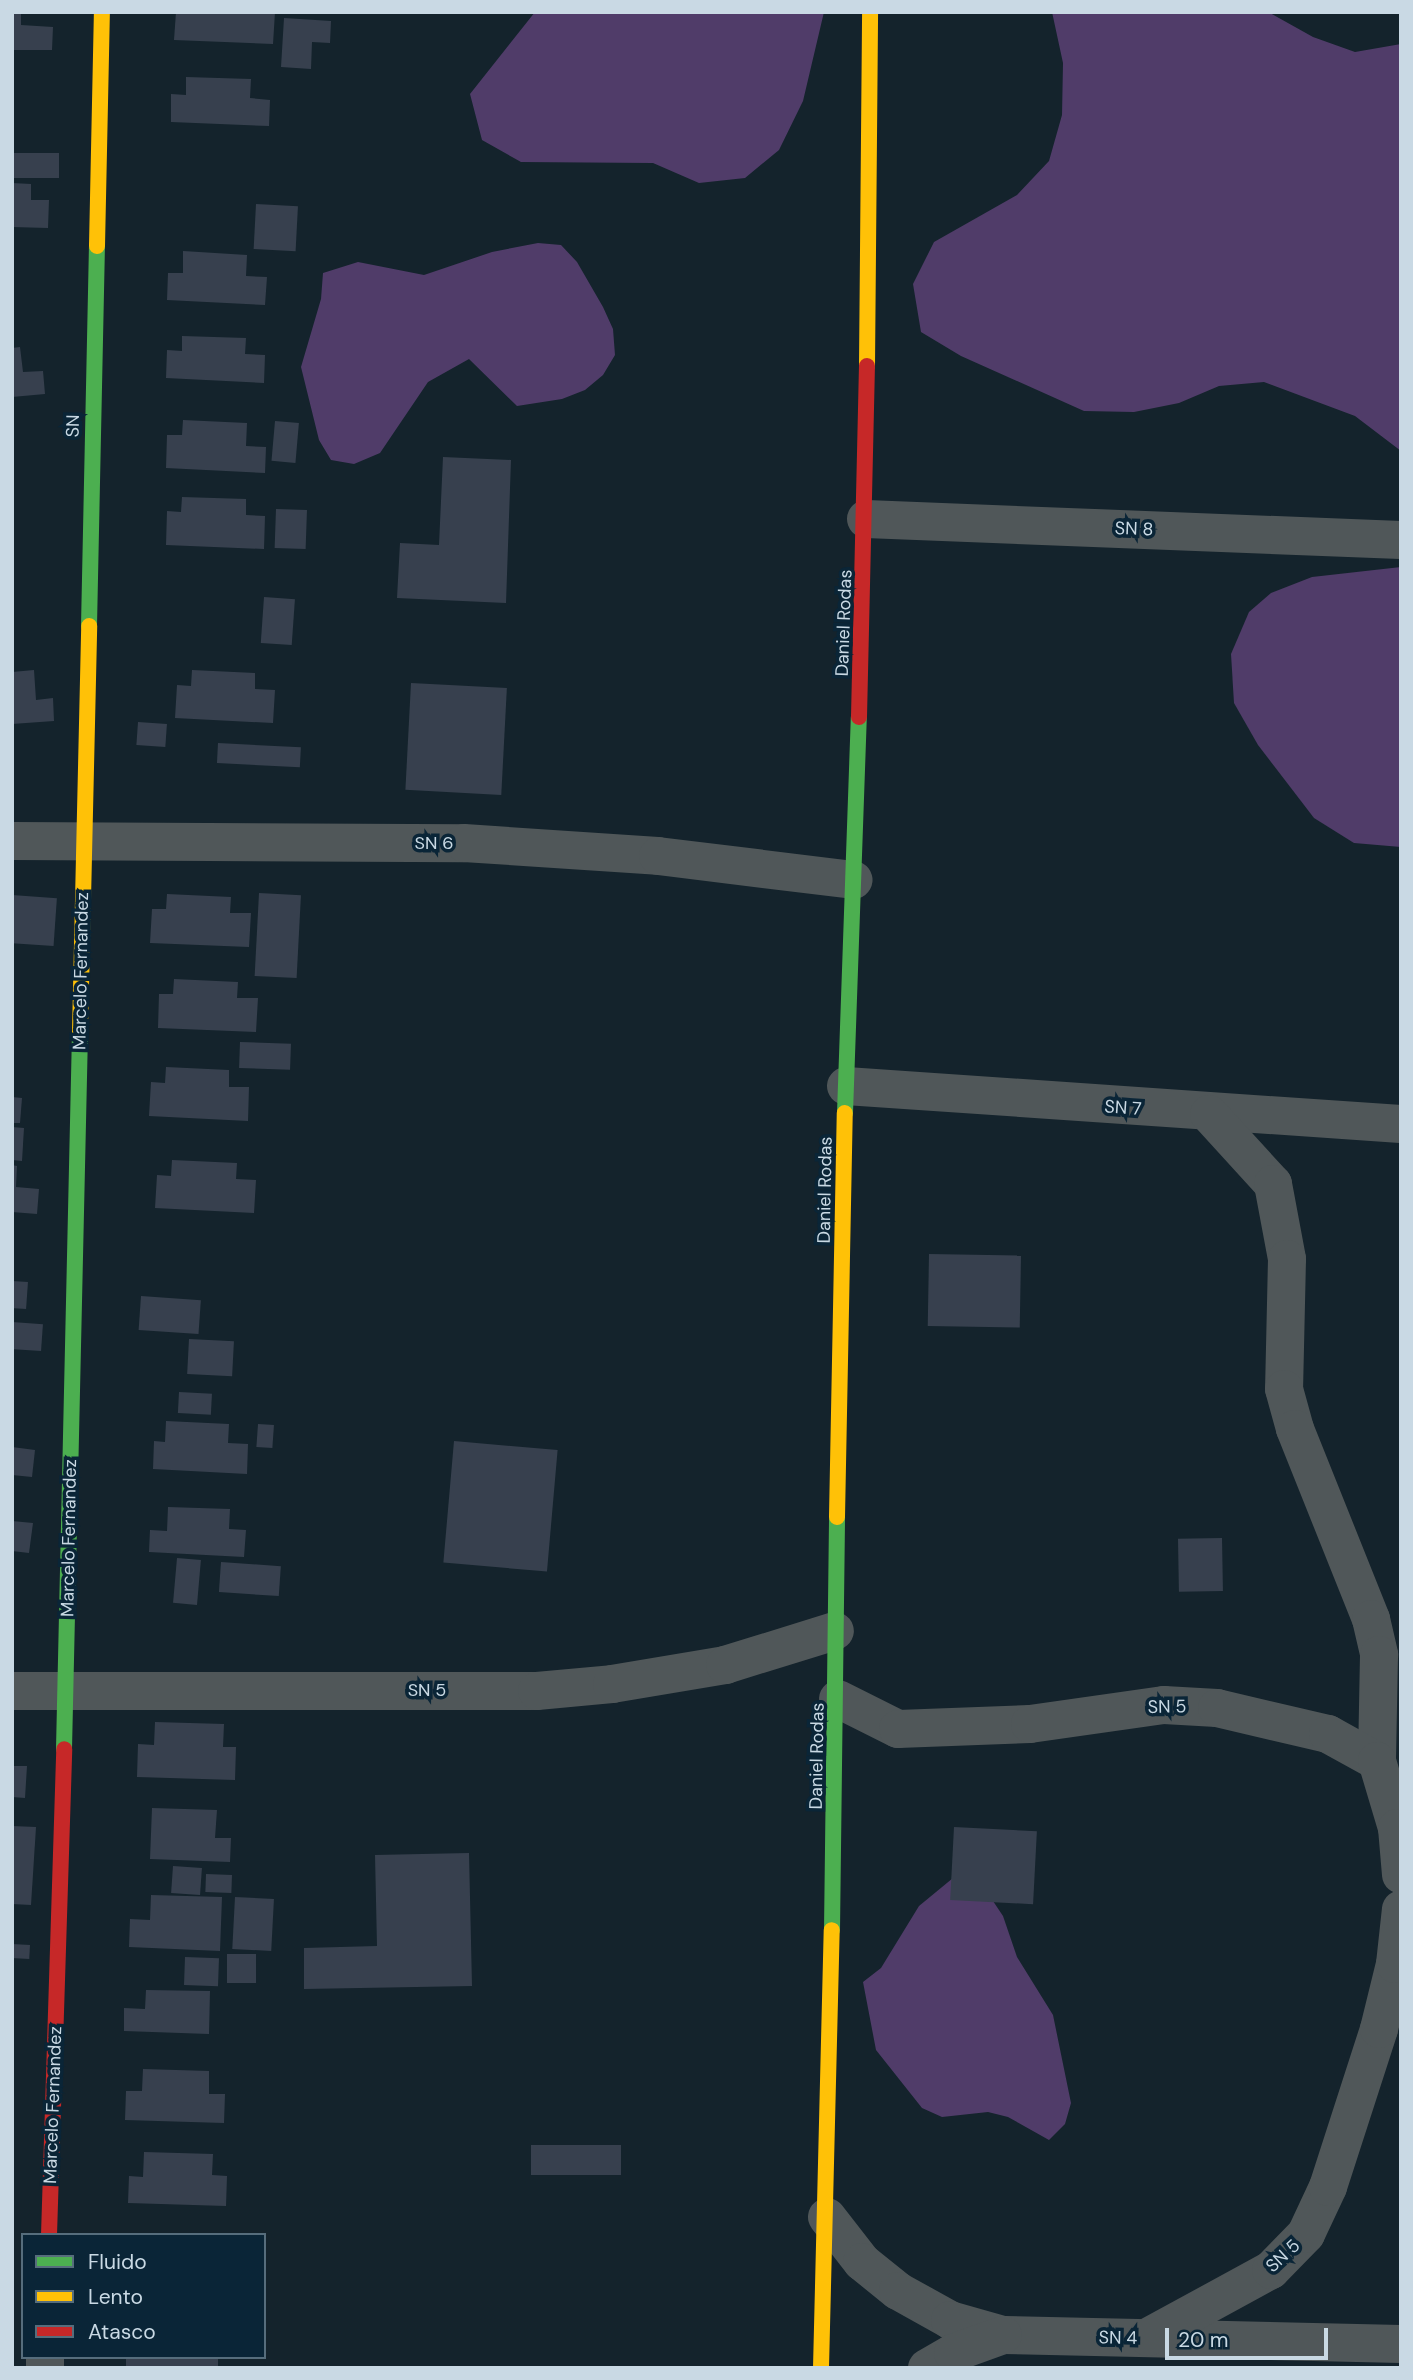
<!DOCTYPE html>
<html>
<head>
<meta charset="utf-8">
<style>
  body { margin:0 }
  #map { position:relative; width:1413px; height:2380px; overflow:hidden; background:#14232c; font-family:"DM Sans",sans-serif }
  div>[style] { position:absolute }
  [style*='--x'] { left:calc(var(--x)*1px); top:calc(var(--y)*1px); width:calc(var(--w)*1px); rotate:calc(var(--a)*1deg) }
  .forest>* { inset:0; background:#503c69 }
  .building>* { inset:0; background:#37404e; transform-origin:0 0 }
  .street>* { height:38px; margin:-19px; padding:0 19px; transform-origin:19px; border-radius:19px; background:#505759 }
  .fast>* { height:16px; margin:-8px; padding:0 8px; transform-origin:8px; border-radius:8px; background:#4caf50 }
  .slow>* { height:16px; margin:-8px; padding:0 8px; transform-origin:8px; border-radius:8px; background:#ffc107 }
  .jam>* { height:16px; margin:-8px; padding:0 8px; transform-origin:8px; border-radius:8px; background:#c62828 }
  span { translate:-50% -50%; white-space:nowrap; text-align:center; line-height:1.15; -webkit-text-stroke:7px #0a2537; paint-order:stroke }
  .street-label { font-size:18px; color:#c9d9e4 }
  .frame { position:absolute; inset:0; border:14px solid #c9d9e4; pointer-events:none }
  .legend { position:absolute; left:21px; top:2233px; width:245px; height:126px; box-sizing:border-box; background:#0a2537; border:2px solid #566d7c; margin:0; padding:9px 12px; list-style:none; font-size:21px; color:#c9d9e4 }
  .legend li { display:flex; align-items:center; gap:14px; height:35px }
  .legend b { width:35px; border:2px solid #566d7c }
  .scale { position:absolute; left:1165px; top:2328px; width:163px; height:32px; box-sizing:border-box; border:4px solid #c9d9e4; border-top:0; padding-left:9px; font-size:21px; line-height:24px; white-space:nowrap; color:#c9d9e4; -webkit-text-stroke:5px #0a2537; paint-order:stroke }
</style>
</head>
<body>
<div id="map">
  <div class="forest">
    <div style="clip-path:polygon(535px 12px,824px 12px,803px 101px,779px 150px,745px 178px,699px 183px,653px 163px,521px 162px,482px 140px,470px 94px)"></div>
    <div style="clip-path:polygon(1052px 12px,1268px 12px,1313px 37px,1355px 52px,1401px 44px,1401px 451px,1355px 416px,1264px 382px,1219px 386px,1179px 403px,1134px 412px,1084px 411px,961px 356px,921px 332px,913px 284px,934px 242px,1017px 195px,1049px 161px,1062px 115px,1063px 63px)"></div>
    <div style="clip-path:polygon(538px 243px,561px 245px,577px 262px,603px 307px,613px 329px,615px 355px,603px 375px,585px 390px,562px 399px,517px 406px,469px 359px,428px 382px,380px 453px,354px 464px,331px 460px,319px 440px,301px 367px,321px 299px,323px 273px,358px 262px,424px 275px,492px 252px)"></div>
    <div style="clip-path:polygon(1401px 567px,1401px 847px,1354px 843px,1314px 818px,1258px 745px,1234px 703px,1231px 654px,1249px 612px,1271px 593px,1312px 577px)"></div>
    <div style="clip-path:polygon(953px 1878px,991px 1898px,1003px 1916px,1017px 1957px,1053px 2015px,1071px 2103px,1065px 2124px,1049px 2140px,1008px 2117px,988px 2112px,942px 2117px,922px 2108px,876px 2050px,863px 1982px,881px 1968px,919px 1906px)"></div>
  </div>
  <div class="building">
    <div style="clip-path:polygon(12px 12px,21px 12px,21px 25px,53px 27px,52px 50px,12px 50px)"></div>
    <div style="clip-path:polygon(176px 12px,275px 12px,273px 44px,174px 40px)"></div>
    <div style="clip-path:polygon(284px 18px,331px 21px,330px 43px,312px 42px,311px 69px,281px 67px)"></div>
    <div style="clip-path:polygon(186px 77px,251px 79px,250px 98px,270px 100px,269px 126px,171px 122px,171px 94px,186px 95px)"></div>
    <div style="left:12px;top:153px;width:47px;height:25px"></div>
    <div style="clip-path:polygon(12px 183px,31px 184px,31px 200px,49px 200px,48px 228px,12px 227px)"></div>
    <div style="left:256px;top:204px;width:42px;height:45px;rotate:3deg"></div>
    <div style="clip-path:polygon(183px 251px,247px 255px,246px 276px,267px 277px,265px 305px,167px 300px,168px 273px,183px 273px)"></div>
    <div style="clip-path:polygon(182px 336px,246px 338px,245px 354px,265px 355px,264px 383px,166px 378px,167px 350px,182px 351px)"></div>
    <div style="clip-path:polygon(20px 347px,23px 372px,43px 371px,45px 394px,12px 397px,12px 348px)"></div>
    <div style="clip-path:polygon(183px 420px,247px 423px,246px 446px,266px 447px,265px 473px,166px 468px,167px 435px,182px 435px)"></div>
    <div style="left:275px;top:421px;width:24px;height:40px;rotate:5deg"></div>
    <div style="clip-path:polygon(443px 457px,511px 460px,506px 603px,397px 598px,400px 543px,439px 545px)"></div>
    <div style="clip-path:polygon(182px 497px,246px 499px,246px 515px,265px 516px,264px 549px,166px 545px,167px 511px,181px 512px)"></div>
    <div style="left:276px;top:509px;width:31px;height:39px;rotate:2deg"></div>
    <div style="left:264px;top:597px;width:31px;height:46px;rotate:4deg"></div>
    <div style="clip-path:polygon(34px 670px,36px 700px,53px 698px,54px 721px,12px 724px,12px 672px)"></div>
    <div style="clip-path:polygon(192px 670px,255px 673px,255px 689px,275px 690px,273px 723px,175px 718px,177px 685px,191px 686px)"></div>
    <div style="left:411px;top:683px;width:96px;height:107px;rotate:3deg"></div>
    <div style="left:138px;top:722px;width:29px;height:23px;rotate:4deg"></div>
    <div style="left:218px;top:743px;width:83px;height:20px;rotate:3deg"></div>
    <div style="left:259px;top:893px;width:42px;height:83px;rotate:3deg"></div>
    <div style="clip-path:polygon(167px 894px,231px 897px,230px 913px,251px 913px,249px 947px,150px 943px,152px 909px,166px 909px)"></div>
    <div style="left:12px;top:895px;width:45px;height:48px;rotate:4deg"></div>
    <div style="clip-path:polygon(174px 979px,238px 982px,237px 998px,258px 998px,256px 1032px,158px 1028px,159px 994px,173px 994px)"></div>
    <div style="left:240px;top:1042px;width:51px;height:26px;rotate:2deg"></div>
    <div style="clip-path:polygon(166px 1067px,229px 1070px,229px 1087px,249px 1087px,248px 1121px,149px 1116px,151px 1082px,165px 1083px)"></div>
    <div style="clip-path:polygon(12px 1097px,22px 1098px,20px 1123px,12px 1123px)"></div>
    <div style="clip-path:polygon(12px 1127px,24px 1128px,22px 1161px,12px 1160px)"></div>
    <div style="clip-path:polygon(172px 1160px,237px 1163px,236px 1179px,256px 1180px,254px 1213px,155px 1208px,157px 1175px,171px 1176px)"></div>
    <div style="clip-path:polygon(12px 1165px,17px 1166px,16px 1187px,39px 1189px,37px 1214px,12px 1212px)"></div>
    <div style="left:929px;top:1254px;width:92px;height:72px;rotate:1deg"></div>
    <div style="left:12px;top:1281px;width:16px;height:27px;rotate:4deg"></div>
    <div style="left:141px;top:1296px;width:60px;height:34px;rotate:4deg"></div>
    <div style="left:12px;top:1322px;width:31px;height:27px;rotate:4deg"></div>
    <div style="left:189px;top:1339px;width:45px;height:35px;rotate:3deg"></div>
    <div style="left:179px;top:1392px;width:33px;height:21px;rotate:3deg"></div>
    <div style="clip-path:polygon(166px 1421px,229px 1424px,228px 1443px,248px 1444px,247px 1474px,153px 1469px,154px 1441px,165px 1442px)"></div>
    <div style="left:258px;top:1424px;width:16px;height:23px;rotate:4deg"></div>
    <div style="left:454px;top:1441px;width:104px;height:122px;rotate:5deg"></div>
    <div style="clip-path:polygon(12px 1447px,35px 1450px,32px 1477px,12px 1475px)"></div>
    <div style="clip-path:polygon(168px 1507px,230px 1509px,229px 1529px,246px 1530px,244px 1557px,149px 1552px,150px 1530px,167px 1531px)"></div>
    <div style="clip-path:polygon(12px 1521px,33px 1523px,29px 1553px,12px 1551px)"></div>
    <div style="left:1222px;top:1538px;width:53px;height:44px;rotate:89deg"></div>
    <div style="left:177px;top:1558px;width:24px;height:45px;rotate:5deg"></div>
    <div style="left:221px;top:1562px;width:60px;height:30px;rotate:4deg"></div>
    <div style="clip-path:polygon(155px 1722px,224px 1724px,223px 1747px,236px 1747px,235px 1780px,137px 1777px,138px 1744px,154px 1745px)"></div>
    <div style="clip-path:polygon(12px 1766px,27px 1766px,25px 1798px,12px 1797px)"></div>
    <div style="clip-path:polygon(152px 1808px,217px 1810px,215px 1838px,231px 1838px,230px 1862px,150px 1859px)"></div>
    <div style="clip-path:polygon(12px 1826px,36px 1827px,31px 1905px,12px 1904px)"></div>
    <div style="left:954px;top:1827px;width:83px;height:73px;rotate:3deg"></div>
    <div style="clip-path:polygon(469px 1853px,472px 1986px,304px 1989px,304px 1948px,377px 1946px,375px 1855px)"></div>
    <div style="left:173px;top:1866px;width:29px;height:27px;rotate:4deg"></div>
    <div style="left:206px;top:1874px;width:26px;height:18px;rotate:2deg"></div>
    <div style="clip-path:polygon(151px 1895px,222px 1897px,220px 1951px,129px 1947px,130px 1919px,150px 1920px)"></div>
    <div style="left:235px;top:1897px;width:39px;height:52px;rotate:3deg"></div>
    <div style="left:12px;top:1944px;width:18px;height:14px;rotate:3deg"></div>
    <div style="left:227px;top:1954px;width:29px;height:29px"></div>
    <div style="left:185px;top:1957px;width:34px;height:28px;rotate:2deg"></div>
    <div style="clip-path:polygon(146px 1990px,210px 1991px,209px 2034px,124px 2031px,124px 2008px,145px 2009px)"></div>
    <div style="clip-path:polygon(143px 2069px,209px 2071px,209px 2094px,225px 2094px,224px 2123px,125px 2120px,126px 2091px,142px 2091px)"></div>
    <div style="left:621px;top:2145px;width:30px;height:90px;rotate:90deg"></div>
    <div style="clip-path:polygon(144px 2152px,213px 2154px,212px 2175px,227px 2176px,226px 2206px,128px 2203px,129px 2176px,143px 2177px)"></div>
    <div style="left:126px;top:2357px;width:92px;height:11px"></div>
  </div>
  <div class="street">
    <div style="--x:866;--y:519;--w:535;--a:2.25"></div>
    <div style="--x:12;--y:841;--w:452;--a:0.3"></div>
    <div style="--x:464;--y:843;--w:194;--a:3.8"></div>
    <div style="--x:658;--y:856;--w:197;--a:7"></div>
    <div style="--x:846;--y:1086;--w:556;--a:3.92"></div>
    <div style="--x:1209;--y:1114;--w:95;--a:47.6"></div>
    <div style="--x:1273;--y:1184;--w:76;--a:79.4"></div>
    <div style="--x:1287;--y:1259;--w:130;--a:91.3"></div>
    <div style="--x:1284;--y:1389;--w:41;--a:74.6"></div>
    <div style="--x:1295;--y:1429;--w:205;--a:68.2"></div>
    <div style="--x:1371;--y:1619;--w:37;--a:77"></div>
    <div style="--x:1379;--y:1655;--w:106;--a:91.1"></div>
    <div style="--x:12;--y:1691;--w:525;--a:0"></div>
    <div style="--x:537;--y:1691;--w:75;--a:-5.3"></div>
    <div style="--x:612;--y:1684;--w:115;--a:-9.5"></div>
    <div style="--x:725;--y:1665;--w:115;--a:-17.2"></div>
    <div style="--x:838;--y:1699;--w:67;--a:26.6"></div>
    <div style="--x:898;--y:1729;--w:132;--a:-2.2"></div>
    <div style="--x:1030;--y:1724;--w:135;--a:-8.1"></div>
    <div style="--x:1164;--y:1705;--w:53;--a:3.2"></div>
    <div style="--x:1217;--y:1708;--w:114;--a:13.2"></div>
    <div style="--x:1328;--y:1734;--w:56;--a:28.9"></div>
    <div style="--x:1377;--y:1761;--w:70;--a:73.4"></div>
    <div style="--x:1397;--y:1828;--w:47;--a:85.1"></div>
    <div style="--x:827;--y:2217;--w:57;--a:52.1"></div>
    <div style="--x:862;--y:2262;--w:46;--a:38.9"></div>
    <div style="--x:898;--y:2291;--w:60;--a:29.1"></div>
    <div style="--x:950;--y:2320;--w:55;--a:15.8"></div>
    <div style="--x:1003;--y:2335;--w:398;--a:1.3"></div>
    <div style="--x:1148;--y:2337;--w:140;--a:-28.6"></div>
    <div style="--x:1271;--y:2270;--w:50;--a:-45.8"></div>
    <div style="--x:1306;--y:2234;--w:52;--a:-64.9"></div>
    <div style="--x:1328;--y:2187;--w:166;--a:-72.1"></div>
    <div style="--x:1379;--y:2029;--w:67;--a:-76.2"></div>
    <div style="--x:1395;--y:1964;--w:55;--a:-83.8"></div>
    <div style="--x:45;--y:2368;--w:11;--a:-90"></div>
    <div style="--x:927;--y:2368;--w:30;--a:-30"></div>
    <div style="--x:953;--y:2353;--w:53;--a:-19.8"></div>
  </div>
  <div class="fast">
    <div style="--x:89;--y:626;--w:380;--a:-88.8"></div>
    <div style="--x:845;--y:1113;--w:396;--a:-88"></div>
    <div style="--x:64;--y:1749;--w:717;--a:-88.72"></div>
    <div style="--x:832;--y:1930;--w:413;--a:-89.3"></div>
  </div>
  <div class="slow">
    <div style="--x:97;--y:246;--w:234;--a:-88.8"></div>
    <div style="--x:867;--y:366;--w:354;--a:-89.5"></div>
    <div style="--x:80;--y:1032;--w:406;--a:-88.7"></div>
    <div style="--x:837;--y:1517;--w:404;--a:-88.9"></div>
    <div style="--x:821;--y:2368;--w:438;--a:-88.6"></div>
  </div>
  <div class="jam">
    <div style="--x:859;--y:717;--w:351;--a:-88.7"></div>
    <div style="--x:49;--y:2235;--w:486;--a:-88.2"></div>
  </div>
  <div class="street-label">
    <span style="left:73px;top:426px;rotate:-89deg">SN</span>
    <span style="left:1134px;top:529px;rotate:2deg">SN 8</span>
    <span style="left:844px;top:623px;rotate:-88deg">Daniel Rodas</span>
    <span style="left:434px;top:843px">SN 6</span>
    <span style="left:81px;top:971px;rotate:-89deg">Marcelo Fernandez</span>
    <span style="left:1123px;top:1108px;rotate:4deg">SN 7</span>
    <span style="left:825px;top:1190px;rotate:-89deg">Daniel Rodas</span>
    <span style="left:69px;top:1538px;rotate:-89deg">Marcelo Fernandez</span>
    <span style="left:427px;top:1690px">SN 5</span>
    <span style="left:1167px;top:1707px;rotate:-1deg">SN 5</span>
    <span style="left:817px;top:1756px;rotate:-89deg">Daniel Rodas</span>
    <span style="left:53px;top:2105px;rotate:-88deg">Marcelo Fernandez</span>
    <span style="left:1283px;top:2256px;rotate:-43deg">SN 5</span>
    <span style="left:1118px;top:2338px;rotate:1deg">SN 4</span>
  </div>
  <div class="frame"></div>
  <ul class="legend">
  <li><b style="height:9px;background:#4caf50"></b>Fluido</li>
  <li><b style="height:9px;background:#ffc107"></b>Lento</li>
  <li><b style="height:9px;background:#c62828"></b>Atasco</li>
  </ul>
  <div class="scale">20 m</div>
</div>
</body>
</html>
